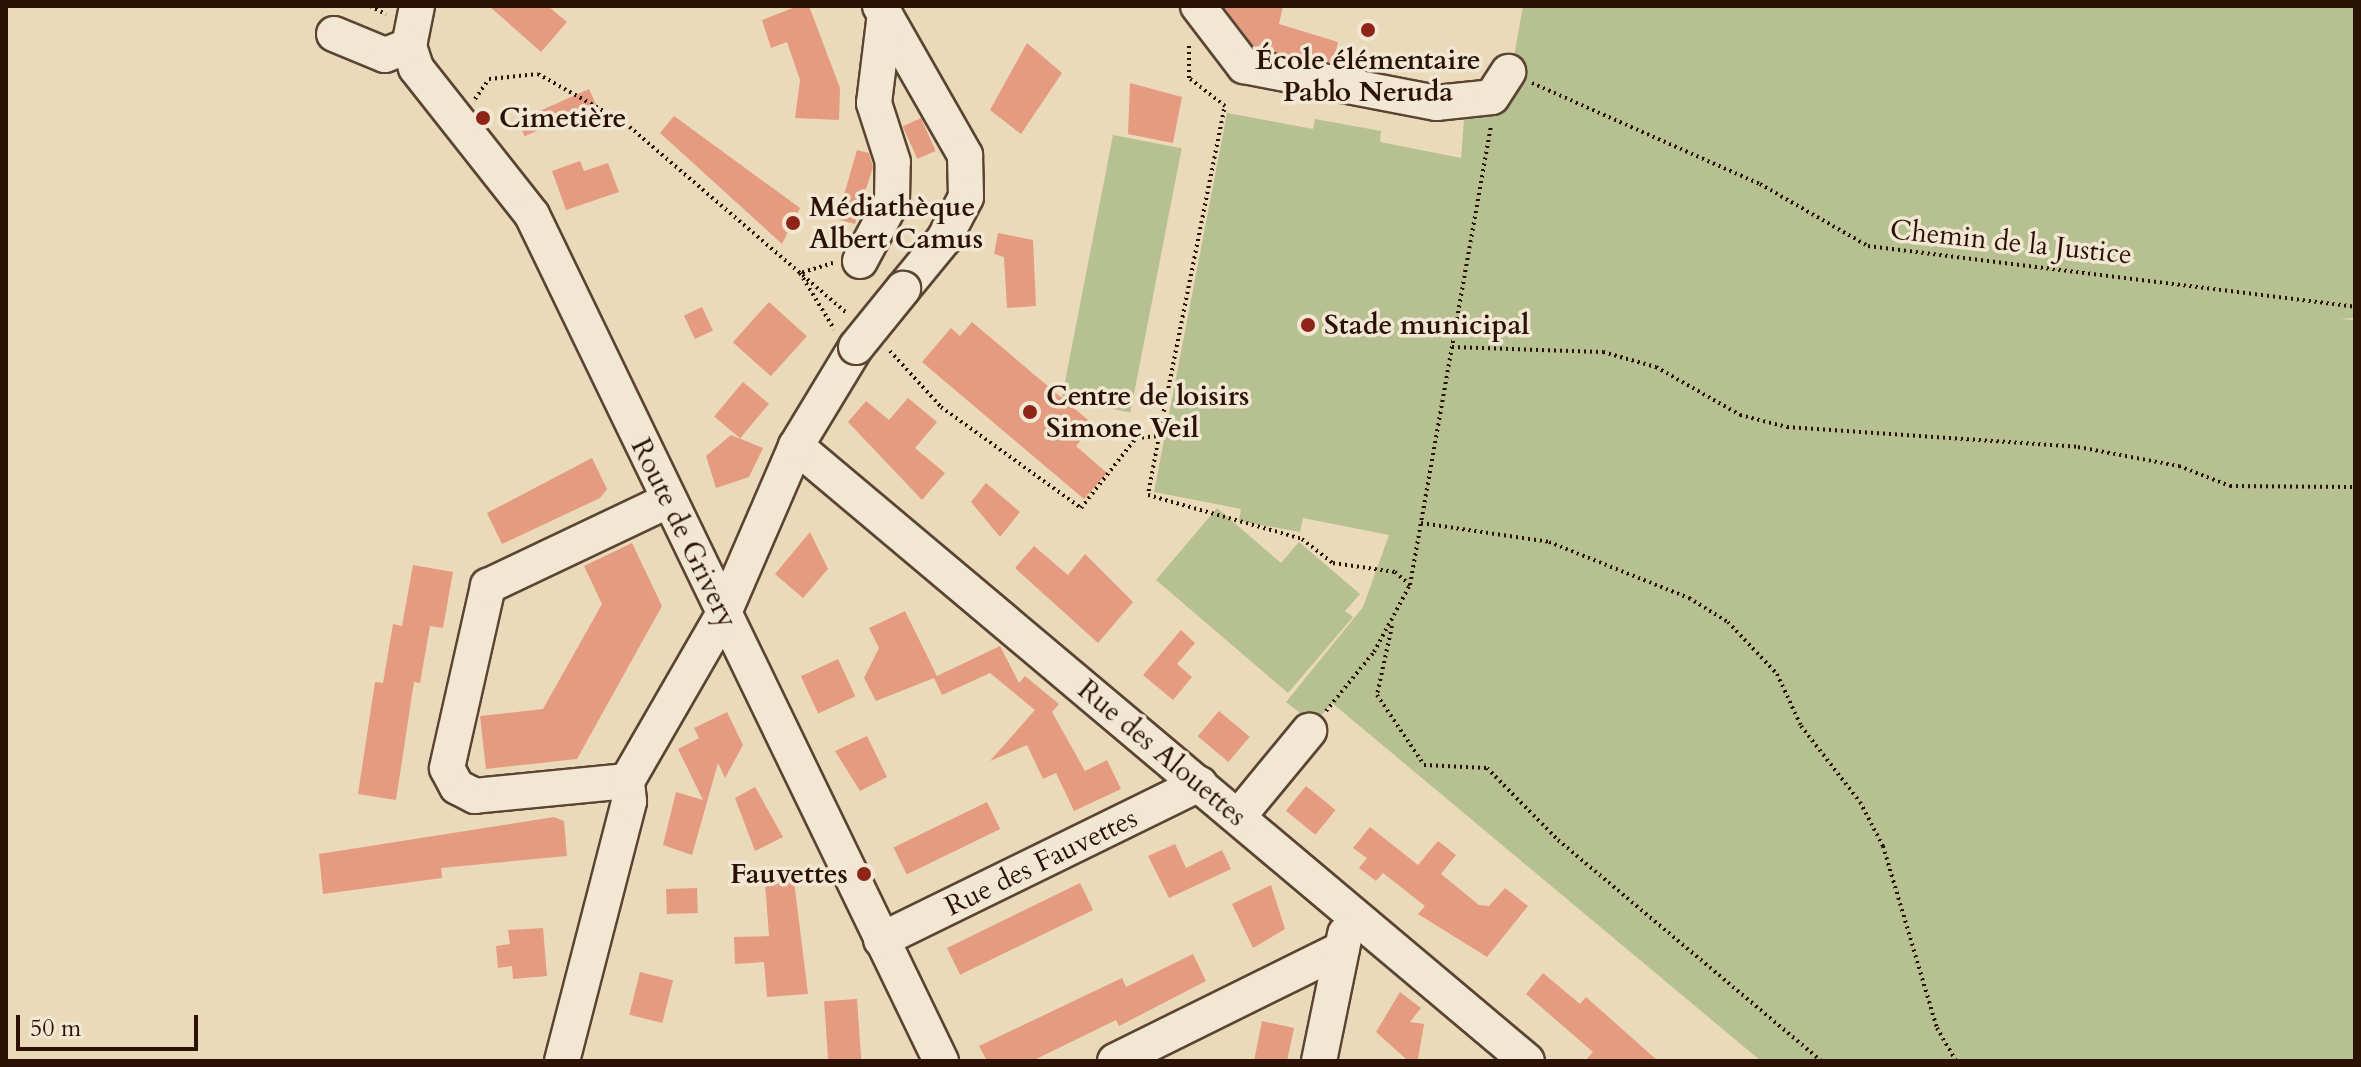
<!DOCTYPE html>
<html>
<head>
<meta charset="utf-8">
<style>
  body { margin:0 }
  #map { position:relative; width:2361px; height:1067px; overflow:hidden; background:#eadaba; font-family:Cardo,serif }
  div>[style] { position:absolute }
  [style*='--x'] { left:calc(var(--x)*1px); top:calc(var(--y)*1px); width:calc(var(--w)*1px); rotate:calc(var(--a)*1deg) }
  .green>* { inset:0; background:#b6c090; transform-origin:0 0 }
  .building>* { inset:0; background:#e59b80; transform-origin:0 0 }
  .path>* { height:4px; margin-top:-2px; transform-origin:0; background:repeating-linear-gradient(90deg,#2b1205 0 2px,transparent 0 6px) }
  .roads { filter:drop-shadow(2px 0 #5b4432) drop-shadow(-2px 0 #5b4432) drop-shadow(0 2px #5b4432) drop-shadow(0 -2px #5b4432) }
  .minor>* { height:34px; margin:-17px; padding:0 17px; transform-origin:17px; border-radius:17px; background:#f1e7d2 }
  .bridges { filter:drop-shadow(2px 0 #5b4432) drop-shadow(-2px 0 #5b4432) drop-shadow(0 2px #5b4432) drop-shadow(0 -2px #5b4432) }
  .minor-bridge>* { height:34px; margin:-17px; padding:0 17px; transform-origin:17px; border-radius:17px; background:#f1e7d2 }
  .dots>* { width:22px; height:22px; translate:-50% -50%; box-sizing:border-box; border:4px solid #f1e7d2; border-radius:50% }
  span { translate:-50% -50%; white-space:nowrap; text-align:center; line-height:1.15; -webkit-text-stroke:7px #f1e7d2; paint-order:stroke }
  .poi-label { font-size:28px; color:#2b1205; font-weight:700 }
  .left { translate:0 -50%; text-align:left }
  .right { translate:-100% -50%; text-align:right }
  .street-label { font-size:28px; color:#2b1205 }
  .frame { position:absolute; inset:0; border:8px solid #2b1205; pointer-events:none }
  .scale { position:absolute; left:16px; top:1015px; width:182px; height:36px; box-sizing:border-box; border:4px solid #2b1205; border-top:0; padding-left:10px; font-size:24px; line-height:28px; white-space:nowrap; color:#2b1205; -webkit-text-stroke:6px #f1e7d2; paint-order:stroke }
</style>
</head>
<body>
<div id="map">
  <div class="green">
    <div style="clip-path:polygon(1523px 6px,2355px 6px,2355px 318px,2340px 319px,2355px 320px,2355px 1061px,1761px 1061px,1332px 703px,1314px 724px,1286px 702px,1363px 607px,1389px 535px,1303px 518px,1300px 532px,1239px 521px,1241px 509px,1154px 492px,1227px 113px,1313px 129px,1315px 119px,1381px 131px,1380px 142px,1461px 158px,1464px 120px,1510px 79px)"></div>
    <div style="left:1113px;top:135px;width:70px;height:269px;rotate:11deg"></div>
    <div style="clip-path:polygon(1217px 508px,1281px 563px,1299px 542px,1360px 594px,1345px 611px,1353px 617px,1288px 693px,1156px 580px)"></div>
  </div>
  <div class="building">
    <div style="clip-path:polygon(489px 6px,548px 6px,567px 22px,541px 52px)"></div>
    <div style="clip-path:polygon(798px 6px,809px 6px,840px 88px,839px 120px,795px 118px,800px 80px,787px 42px,771px 48px,762px 20px)"></div>
    <div style="clip-path:polygon(1223px 6px,1283px 6px,1279px 24px,1338px 42px,1333px 63px,1255px 48px)"></div>
    <div style="clip-path:polygon(1027px 43px,1062px 73px,1021px 134px,990px 110px)"></div>
    <div style="clip-path:polygon(1130px 83px,1182px 97px,1173px 143px,1128px 134px)"></div>
    <div style="left:589px;top:89px;width:17px;height:78px;rotate:66deg"></div>
    <div style="clip-path:polygon(674px 116px,800px 208px,782px 244px,660px 133px)"></div>
    <div style="left:921px;top:118px;width:36px;height:20px;rotate:66deg"></div>
    <div style="clip-path:polygon(857px 150px,869px 153px,873px 167px,855px 224px,837px 219px)"></div>
    <div style="clip-path:polygon(580px 161px,584px 171px,608px 163px,619px 192px,566px 210px,552px 171px)"></div>
    <div style="clip-path:polygon(998px 233px,1033px 240px,1036px 306px,1007px 308px,1004px 257px,994px 254px)"></div>
    <div style="left:769px;top:302px;width:51px;height:54px;rotate:42deg"></div>
    <div style="left:702px;top:307px;width:26px;height:20px;rotate:65deg"></div>
    <div style="clip-path:polygon(972px 322px,1094px 425px,1076px 446px,1107px 473px,1084px 499px,922px 362px,951px 328px,960px 336px)"></div>
    <div style="left:743px;top:382px;width:34px;height:45px;rotate:40deg"></div>
    <div style="clip-path:polygon(908px 398px,937px 422px,915px 448px,945px 473px,922px 500px,848px 422px,866px 401px,889px 420px)"></div>
    <div style="clip-path:polygon(731px 435px,763px 448px,749px 477px,716px 488px,706px 456px)"></div>
    <div style="clip-path:polygon(592px 458px,607px 489px,600px 498px,502px 544px,487px 513px)"></div>
    <div style="clip-path:polygon(986px 483px,1020px 512px,1000px 537px,971px 502px)"></div>
    <div style="clip-path:polygon(810px 532px,828px 569px,803px 598px,775px 574px)"></div>
    <div style="clip-path:polygon(632px 543px,662px 606px,577px 759px,486px 769px,480px 716px,543px 709px,602px 604px,584px 566px)"></div>
    <div style="clip-path:polygon(1034px 546px,1068px 575px,1085px 554px,1133px 602px,1098px 643px,1015px 568px)"></div>
    <div style="clip-path:polygon(413px 565px,453px 572px,443px 628px,430px 626px,420px 683px,414px 682px,396px 800px,358px 794px,375px 682px,383px 683px,393px 624px,402px 626px)"></div>
    <div style="clip-path:polygon(905px 611px,937px 676px,1000px 646px,1019px 683px,1025px 676px,1059px 704px,1052px 712px,1085px 771px,1107px 760px,1121px 789px,1074px 811px,1056px 773px,1043px 779px,1027px 745px,990px 761px,1035px 710px,990px 673px,942px 695px,934px 678px,876px 701px,864px 678px,879px 648px,869px 628px)"></div>
    <div style="clip-path:polygon(1181px 630px,1195px 643px,1177px 664px,1192px 677px,1173px 700px,1143px 675px)"></div>
    <div style="left:838px;top:659px;width:41px;height:41px;rotate:65deg"></div>
    <div style="left:1219px;top:711px;width:40px;height:33px;rotate:40deg"></div>
    <div style="clip-path:polygon(727px 712px,743px 745px,725px 778px,718px 763px,692px 855px,663px 845px,676px 792px,703px 800px,678px 749px,699px 738px,694px 728px)"></div>
    <div style="clip-path:polygon(867px 736px,887px 777px,860px 791px,835px 751px)"></div>
    <div style="left:1306px;top:786px;width:38px;height:32px;rotate:39deg"></div>
    <div style="clip-path:polygon(755px 787px,783px 837px,755px 851px,735px 798px)"></div>
    <div style="left:987px;top:802px;width:30px;height:104px;rotate:64deg"></div>
    <div style="clip-path:polygon(554px 817px,564px 821px,567px 856px,441px 868px,442px 878px,323px 894px,319px 854px)"></div>
    <div style="clip-path:polygon(1370px 827px,1418px 865px,1438px 841px,1456px 855px,1441px 874px,1479px 905px,1489px 906px,1505px 888px,1528px 906px,1487px 957px,1418px 914px,1425px 906px,1383px 873px,1376px 881px,1359px 868px,1367px 858px,1353px 848px)"></div>
    <div style="clip-path:polygon(1175px 844px,1186px 868px,1222px 850px,1231px 869px,1169px 898px,1148px 856px)"></div>
    <div style="clip-path:polygon(794px 881px,808px 994px,767px 997px,764px 962px,735px 964px,734px 937px,769px 936px,765px 883px)"></div>
    <div style="left:1080px;top:883px;width:30px;height:148px;rotate:64deg"></div>
    <div style="clip-path:polygon(1271px 885px,1285px 929px,1253px 948px,1232px 904px)"></div>
    <div style="left:697px;top:888px;width:25px;height:31px;rotate:88deg"></div>
    <div style="clip-path:polygon(543px 928px,547px 976px,513px 979px,512px 966px,498px 968px,496px 946px,510px 944px,508px 930px)"></div>
    <div style="clip-path:polygon(1193px 954px,1206px 981px,1119px 1026px,1116px 1020px,1032px 1061px,987px 1061px,979px 1046px,1122px 978px,1126px 987px)"></div>
    <div style="left:640px;top:972px;width:34px;height:44px;rotate:14deg"></div>
    <div style="clip-path:polygon(1543px 973px,1580px 1004px,1586px 997px,1658px 1061px,1585px 1061px,1593px 1052px,1526px 994px)"></div>
    <div style="clip-path:polygon(1400px 992px,1421px 1008px,1410px 1022px,1424px 1024px,1418px 1059px,1406px 1059px,1376px 1032px)"></div>
    <div style="left:857px;top:999px;width:62px;height:33px;rotate:86deg"></div>
    <div style="clip-path:polygon(1262px 1021px,1294px 1028px,1287px 1061px,1254px 1061px)"></div>
  </div>
  <div class="path">
    <div style="--x:370;--y:6;--w:18;--a:27"></div>
    <div style="--x:1532;--y:83;--w:249;--a:23.9"></div>
    <div style="--x:1760;--y:184;--w:125;--a:29.9"></div>
    <div style="--x:1868;--y:246;--w:491;--a:7.1"></div>
    <div style="--x:475;--y:99;--w:24;--a:-55"></div>
    <div style="--x:489;--y:79;--w:49;--a:-5.8"></div>
    <div style="--x:538;--y:74;--w:100;--a:29.4"></div>
    <div style="--x:625;--y:123;--w:292;--a:40.6"></div>
    <div style="--x:833;--y:263;--w:34;--a:163"></div>
    <div style="--x:800;--y:273;--w:66;--a:58.7"></div>
    <div style="--x:1452;--y:347;--w:151;--a:1.9"></div>
    <div style="--x:1603;--y:352;--w:55;--a:15.8"></div>
    <div style="--x:1656;--y:367;--w:97;--a:29.7"></div>
    <div style="--x:1740;--y:415;--w:49;--a:14.3"></div>
    <div style="--x:1787;--y:427;--w:292;--a:3.9"></div>
    <div style="--x:2078;--y:447;--w:103;--a:10.7"></div>
    <div style="--x:2179;--y:466;--w:55;--a:21.4"></div>
    <div style="--x:2230;--y:486;--w:125;--a:0.5"></div>
    <div style="--x:890;--y:351;--w:76;--a:47.7"></div>
    <div style="--x:941;--y:407;--w:173;--a:35.8"></div>
    <div style="--x:1081;--y:508;--w:89;--a:-51.8"></div>
    <div style="--x:1136;--y:438;--w:23;--a:-5"></div>
    <div style="--x:1159;--y:436;--w:60;--a:100.6"></div>
    <div style="--x:1148;--y:495;--w:160;--a:15.9"></div>
    <div style="--x:1302;--y:539;--w:39;--a:38"></div>
    <div style="--x:1333;--y:563;--w:63;--a:8.3"></div>
    <div style="--x:1395;--y:572;--w:20;--a:41"></div>
    <div style="--x:1159;--y:435;--w:336;--a:-78.7"></div>
    <div style="--x:1225;--y:106;--w:46;--a:-142.1"></div>
    <div style="--x:1189;--y:78;--w:34;--a:-90"></div>
    <div style="--x:1421;--y:523;--w:129;--a:8.4"></div>
    <div style="--x:1549;--y:542;--w:151;--a:21.8"></div>
    <div style="--x:1689;--y:598;--w:46;--a:31.6"></div>
    <div style="--x:1728;--y:622;--w:71;--a:46.7"></div>
    <div style="--x:1777;--y:674;--w:57;--a:65.2"></div>
    <div style="--x:1801;--y:726;--w:96;--a:52.2"></div>
    <div style="--x:1860;--y:802;--w:50;--a:62.4"></div>
    <div style="--x:1883;--y:846;--w:190;--a:73.5"></div>
    <div style="--x:1937;--y:1028;--w:38;--a:60"></div>
    <div style="--x:1392;--y:626;--w:71;--a:102.3"></div>
    <div style="--x:1377;--y:695;--w:84;--a:56.1"></div>
    <div style="--x:1424;--y:765;--w:63;--a:2.7"></div>
    <div style="--x:1487;--y:768;--w:101;--a:45.4"></div>
    <div style="--x:1558;--y:840;--w:344;--a:40"></div>
    <div style="--x:1326;--y:711;--w:76;--a:-50.9"></div>
    <div style="--x:1374;--y:652;--w:76;--a:-61.8"></div>
    <div style="--x:1410;--y:585;--w:467;--a:-80"></div>
  </div>
  <div class="roads">
    <div class="minor">
      <div style="--x:417;--y:6;--w:41;--a:101.3"></div>
      <div style="--x:409;--y:46;--w:23;--a:72"></div>
      <div style="--x:416;--y:68;--w:187;--a:51.7"></div>
      <div style="--x:532;--y:215;--w:940;--a:64.2"></div>
      <div style="--x:880;--y:6;--w:172;--a:60.3"></div>
      <div style="--x:965;--y:155;--w:42;--a:88.6"></div>
      <div style="--x:966;--y:197;--w:47;--a:117.6"></div>
      <div style="--x:944;--y:239;--w:65;--a:129.4"></div>
      <div style="--x:1198;--y:6;--w:76;--a:52.5"></div>
      <div style="--x:1244;--y:66;--w:196;--a:10.9"></div>
      <div style="--x:1436;--y:103;--w:56;--a:-6.1"></div>
      <div style="--x:1492;--y:97;--w:30;--a:-57"></div>
      <div style="--x:334;--y:34;--w:55;--a:22.4"></div>
      <div style="--x:385;--y:55;--w:26;--a:-21"></div>
      <div style="--x:860;--y:261;--w:68;--a:-61.9"></div>
      <div style="--x:892;--y:201;--w:39;--a:-89"></div>
      <div style="--x:893;--y:162;--w:62;--a:-107.9"></div>
      <div style="--x:874;--y:103;--w:90;--a:-83"></div>
      <div style="--x:796;--y:446;--w:955;--a:40.07"></div>
      <div style="--x:627;--y:781;--w:153;--a:174.4"></div>
      <div style="--x:475;--y:796;--w:20;--a:-153"></div>
      <div style="--x:457;--y:787;--w:21;--a:-118"></div>
      <div style="--x:447;--y:768;--w:187;--a:-77.3"></div>
      <div style="--x:488;--y:586;--w:198;--a:-25.4"></div>
      <div style="--x:1238;--y:817;--w:112;--a:-50.5"></div>
      <div style="--x:881;--y:940;--w:355;--a:-26.1"></div>
      <div style="--x:562;--y:1061;--w:268;--a:-75.5"></div>
      <div style="--x:629;--y:801;--w:20;--a:-96"></div>
      <div style="--x:627;--y:781;--w:192;--a:-60"></div>
      <div style="--x:723;--y:615;--w:184;--a:-66.6"></div>
      <div style="--x:796;--y:446;--w:116;--a:-58.8"></div>
      <div style="--x:1115;--y:1061;--w:253;--a:-26.3"></div>
      <div style="--x:1319;--y:1061;--w:130;--a:-78.4"></div>
    </div>
  </div>
  <div class="bridges">
    <div class="minor-bridge">
      <div style="--x:856;--y:347;--w:75;--a:-51"></div>
    </div>
  </div>
  <div class="dots">
    <div style="left:1368px;top:30px;background:#8f2418"></div>
    <div style="left:483px;top:118px;background:#8f2418"></div>
    <div style="left:793px;top:223px;background:#8f2418"></div>
    <div style="left:1308px;top:325px;background:#8f2418"></div>
    <div style="left:1030px;top:412px;background:#8f2418"></div>
    <div style="left:864px;top:874px;background:#8f2418"></div>
  </div>
  <div class="poi-label">
    <span style="left:1368px;top:76px">École élémentaire<br>Pablo Neruda</span>
    <span class="left" style="left:499px;top:118px">Cimetière</span>
    <span class="left" style="left:809px;top:223px">Médiathèque<br>Albert Camus</span>
    <span class="left" style="left:1324px;top:325px">Stade municipal</span>
    <span class="left" style="left:1046px;top:412px">Centre de loisirs<br>Simone Veil</span>
    <span class="right" style="left:848px;top:874px">Fauvettes</span>
  </div>
  <div class="street-label">
    <span style="left:2011px;top:242px;rotate:6deg">Chemin de la Justice</span>
    <span style="left:684px;top:533px;rotate:64deg">Route de Grivery</span>
    <span style="left:1162px;top:753px;rotate:40deg">Rue des Alouettes</span>
    <span style="left:1041px;top:862px;rotate:-26deg">Rue des Fauvettes</span>
  </div>
  <div class="frame"></div>
  <div class="scale">50 m</div>
</div>
</body>
</html>
